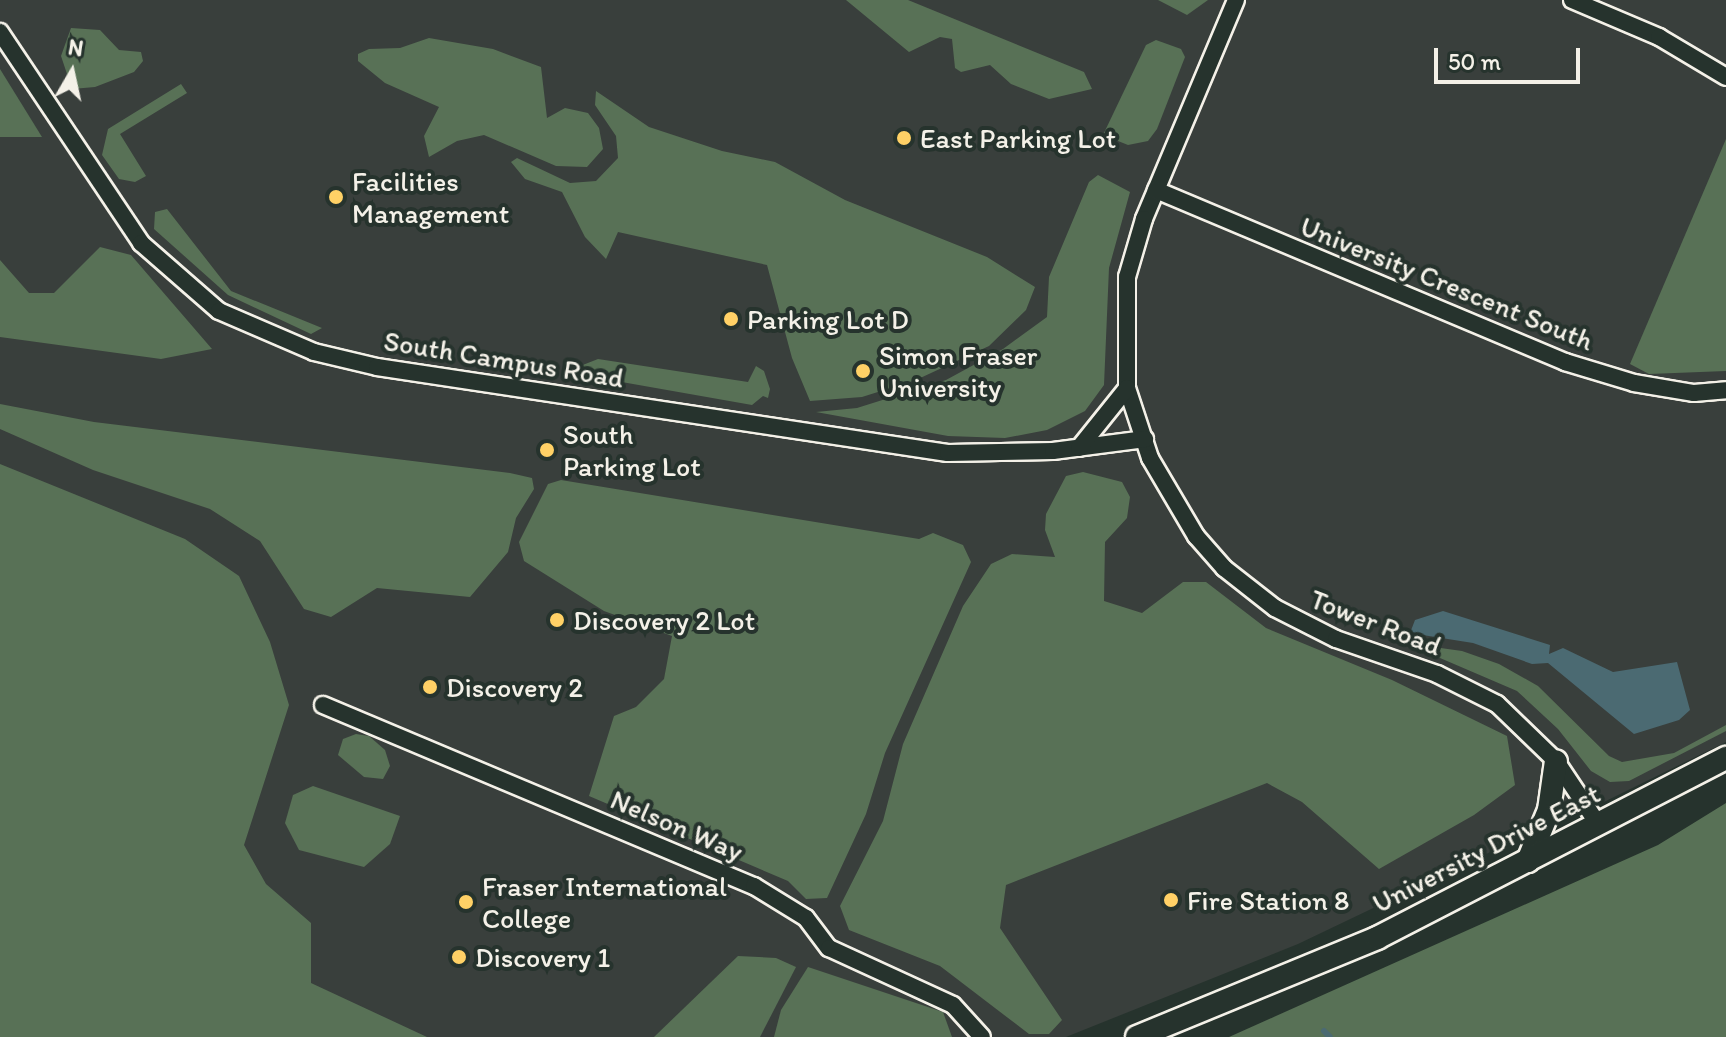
<!DOCTYPE html>
<html>
<head>
<meta charset="utf-8">
<style>
  body { margin:0 }
  #map { position:relative; width:1726px; height:1037px; overflow:hidden; background:#26332d; font-family:Itim,sans-serif }
  div>[style] { position:absolute }
  [style*='--x'] { left:calc(var(--x)*1px); top:calc(var(--y)*1px); width:calc(var(--w)*1px); rotate:calc(var(--a)*1deg) }
  .built>* { inset:0; background:#393f3c }
  .green>* { inset:0; background:#587156 }
  .water>* { inset:0; background:#4b6a72 }
  .stream>* { height:6px; margin:-3px; padding:0 3px; transform-origin:3px; border-radius:3px; background:#4b6a72 }
  .roads { filter:drop-shadow(2px 0 #f4f1e8) drop-shadow(-2px 0 #f4f1e8) drop-shadow(0 2px #f4f1e8) drop-shadow(0 -2px #f4f1e8) }
  .street>* { height:16px; margin:-8px; padding:0 8px; transform-origin:8px; border-radius:8px; background:#26332d }
  .secondary>* { height:22px; margin:-11px; padding:0 11px; transform-origin:11px; border-radius:11px; background:#26332d }
  .dots>* { width:22px; height:22px; translate:-50% -50%; box-sizing:border-box; border:4px solid #26332d; border-radius:50% }
  span { translate:-50% -50%; white-space:nowrap; text-align:center; line-height:1.15; -webkit-text-stroke:8px #26332d; paint-order:stroke }
  .poi-label { font-size:28px; color:#f4f1e8 }
  .left { translate:0 -50%; text-align:left }
  .street-label { font-size:28px; color:#f4f1e8 }
  .north { position:absolute; left:32px; top:32px; width:80px; height:80px; -webkit-text-stroke:6px #26332d; paint-order:stroke; rotate:9deg; font-size:22px; font-weight:700; line-height:32px; text-align:center; color:#f4f1e8 }
  .north::after { content:''; display:block; margin:auto; width:28px; height:36px; background:#f4f1e8; clip-path:polygon(50% 0,100% 100%,50% 72%,0 100%) }
  .scale { position:absolute; left:1434px; top:48px; width:146px; height:36px; box-sizing:border-box; border:4px solid #f4f1e8; border-top:0; padding-left:10px; font-size:24px; line-height:28px; white-space:nowrap; color:#f4f1e8; -webkit-text-stroke:6px #26332d; paint-order:stroke }
</style>
</head>
<body>
<div id="map">
  <div class="built">
    <div style="clip-path:polygon(0 0,1726px 0,1726px 742px,1557px 825px,1536px 820px,1503px 846px,1298px 944px,1066px 1037px,0 1037px)"></div>
  </div>
  <div class="green">
    <div style="clip-path:polygon(846px 0,908px 0,1084px 72px,1092px 89px,1049px 99px,1011px 84px,990px 65px,961px 72px,955px 68px,952px 39px,940px 37px,909px 52px)"></div>
    <div style="clip-path:polygon(1158px 0,1208px 0,1187px 15px)"></div>
    <div style="clip-path:polygon(71px 28px,100px 30px,119px 50px,141px 52px,143px 61px,134px 72px,95px 87px,72px 89px,61px 56px)"></div>
    <div style="clip-path:polygon(429px 38px,493px 49px,541px 67px,547px 118px,565px 108px,588px 113px,599px 128px,603px 149px,587px 167px,556px 166px,484px 135px,457px 141px,429px 157px,424px 136px,439px 107px,385px 83px,358px 61px,358px 54px,369px 49px,400px 48px)"></div>
    <div style="clip-path:polygon(1156px 40px,1181px 49px,1185px 57px,1157px 129px,1148px 141px,1128px 145px,1103px 135px,1146px 45px)"></div>
    <div style="clip-path:polygon(0 69px,42px 137px,0 137px)"></div>
    <div style="clip-path:polygon(181px 84px,187px 93px,120px 134px,146px 176px,135px 182px,119px 179px,102px 155px,108px 129px)"></div>
    <div style="clip-path:polygon(596px 91px,649px 127px,722px 151px,775px 162px,845px 200px,987px 257px,1035px 287px,1026px 310px,989px 346px,916px 380px,862px 397px,810px 401px,792px 358px,767px 265px,618px 232px,606px 259px,585px 237px,562px 192px,525px 179px,511px 162px,517px 158px,570px 183px,596px 181px,618px 158px,616px 136px,595px 105px)"></div>
    <div style="clip-path:polygon(1726px 139px,1726px 371px,1649px 374px,1630px 364px)"></div>
    <div style="clip-path:polygon(1098px 175px,1130px 192px,1109px 268px,1104px 385px,1085px 411px,1047px 430px,1005px 438px,948px 436px,816px 412px,857px 408px,946px 380px,1003px 349px,1047px 317px,1049px 277px,1089px 182px)"></div>
    <div style="clip-path:polygon(167px 209px,231px 291px,322px 328px,311px 334px,228px 295px,154px 229px,155px 212px)"></div>
    <div style="clip-path:polygon(100px 247px,131px 255px,212px 349px,161px 359px,0 337px,0 260px,29px 293px,54px 293px)"></div>
    <div style="clip-path:polygon(598px 359px,748px 382px,756px 366px,764px 371px,770px 389px,768px 398px,763px 396px,752px 405px,565px 372px)"></div>
    <div style="clip-path:polygon(0 404px,94px 422px,510px 473px,532px 478px,534px 489px,516px 518px,508px 552px,470px 597px,377px 588px,331px 617px,304px 609px,260px 541px,210px 509px,93px 470px,0 429px)"></div>
    <div style="clip-path:polygon(0 464px,185px 539px,239px 576px,270px 642px,289px 705px,244px 845px,266px 884px,311px 923px,311px 983px,427px 1037px,0 1037px)"></div>
    <div style="clip-path:polygon(1083px 472px,1122px 482px,1130px 497px,1127px 518px,1105px 542px,1104px 601px,1142px 613px,1183px 582px,1206px 582px,1266px 628px,1392px 680px,1507px 736px,1515px 785px,1474px 815px,1379px 869px,1302px 802px,1267px 783px,1006px 885px,1000px 928px,1062px 1020px,1049px 1034px,1029px 1034px,940px 966px,849px 930px,840px 906px,883px 821px,903px 744px,963px 606px,991px 564px,1012px 554px,1055px 557px,1045px 530px,1046px 514px,1066px 476px)"></div>
    <div style="clip-path:polygon(561px 480px,919px 539px,933px 533px,963px 545px,971px 562px,885px 753px,866px 814px,827px 898px,806px 899px,788px 881px,589px 796px,614px 716px,636px 707px,664px 679px,672px 636px,604px 611px,524px 561px,519px 542px,548px 484px)"></div>
    <div style="clip-path:polygon(1405px 643px,1462px 651px,1499px 664px,1538px 686px,1609px 756px,1622px 762px,1674px 753px,1726px 725px,1726px 731px,1629px 781px,1610px 782px,1591px 771px,1558px 729px,1517px 691px)"></div>
    <div style="clip-path:polygon(356px 734px,369px 736px,385px 750px,390px 766px,383px 779px,364px 777px,338px 755px,343px 739px)"></div>
    <div style="clip-path:polygon(313px 786px,400px 816px,390px 844px,364px 867px,299px 850px,285px 823px,293px 795px)"></div>
    <div style="clip-path:polygon(1726px 803px,1726px 1037px,1229px 1037px,1658px 845px)"></div>
    <div style="clip-path:polygon(738px 956px,776px 958px,796px 967px,760px 1037px,654px 1037px)"></div>
    <div style="clip-path:polygon(808px 967px,943px 1012px,952px 1037px,774px 1037px,781px 1010px)"></div>
  </div>
  <div class="water">
    <div style="clip-path:polygon(1443px 611px,1550px 645px,1549px 654px,1563px 648px,1613px 672px,1677px 662px,1690px 710px,1679px 720px,1634px 734px,1548px 663px,1532px 664px,1473px 643px,1410px 633px,1415px 620px)"></div>
  </div>
  <div class="stream">
    <div style="--x:1324;--y:1031;--w:8;--a:45"></div>
  </div>
  <div class="roads">
    <div class="street">
      <div style="--x:1236;--y:0;--w:238;--a:112.8"></div>
      <div style="--x:1144;--y:219;--w:60;--a:106.3"></div>
      <div style="--x:1127;--y:277;--w:111;--a:90"></div>
      <div style="--x:1127;--y:388;--w:74;--a:71.8"></div>
      <div style="--x:1150;--y:458;--w:91;--a:59.5"></div>
      <div style="--x:1196;--y:536;--w:43;--a:48.8"></div>
      <div style="--x:1224;--y:568;--w:65;--a:38.1"></div>
      <div style="--x:1275;--y:608;--w:68;--a:26.9"></div>
      <div style="--x:1336;--y:639;--w:107;--a:19.1"></div>
      <div style="--x:1437;--y:674;--w:67;--a:26.6"></div>
      <div style="--x:1497;--y:704;--w:82;--a:44"></div>
      <div style="--x:1556;--y:761;--w:76;--a:56.3"></div>
      <div style="--x:1572;--y:0;--w:95;--a:23"></div>
      <div style="--x:1659;--y:37;--w:78;--a:30.8"></div>
      <div style="--x:0;--y:32;--w:254;--a:56.2"></div>
      <div style="--x:141;--y:243;--w:103;--a:41.1"></div>
      <div style="--x:219;--y:311;--w:103;--a:23.3"></div>
      <div style="--x:314;--y:352;--w:65;--a:13.4"></div>
      <div style="--x:377;--y:367;--w:577;--a:8.57"></div>
      <div style="--x:948;--y:453;--w:105;--a:-1.1"></div>
      <div style="--x:1053;--y:451;--w:93;--a:-7.4"></div>
      <div style="--x:1156;--y:190;--w:444;--a:22.8"></div>
      <div style="--x:1565;--y:362;--w:72;--a:16.9"></div>
      <div style="--x:1634;--y:383;--w:61;--a:9.5"></div>
      <div style="--x:1694;--y:393;--w:32;--a:-5"></div>
      <div style="--x:1079;--y:448;--w:77;--a:-51.3"></div>
      <div style="--x:323;--y:705;--w:467;--a:22.8"></div>
      <div style="--x:754;--y:886;--w:61;--a:31.6"></div>
      <div style="--x:806;--y:918;--w:38;--a:53"></div>
      <div style="--x:829;--y:948;--w:136;--a:24.7"></div>
      <div style="--x:953;--y:1005;--w:43;--a:47.8"></div>
    </div>
    <div class="secondary">
      <div style="--x:1528;--y:861;--w:55;--a:-67.6"></div>
      <div style="--x:1549;--y:810;--w:49;--a:-81.9"></div>
      <div style="--x:1137;--y:1037;--w:260;--a:-22.4"></div>
      <div style="--x:1377;--y:938;--w:393;--a:-27.3"></div>
    </div>
  </div>
  <div class="dots">
    <div style="left:904px;top:138px;background:#ffd166"></div>
    <div style="left:336px;top:197px;background:#ffd166"></div>
    <div style="left:731px;top:319px;background:#ffd166"></div>
    <div style="left:863px;top:371px;background:#ffd166"></div>
    <div style="left:547px;top:450px;background:#ffd166"></div>
    <div style="left:557px;top:620px;background:#ffd166"></div>
    <div style="left:430px;top:687px;background:#ffd166"></div>
    <div style="left:1171px;top:900px;background:#ffd166"></div>
    <div style="left:466px;top:902px;background:#ffd166"></div>
    <div style="left:459px;top:957px;background:#ffd166"></div>
  </div>
  <div class="poi-label">
    <span class="left" style="left:920px;top:138px">East Parking Lot</span>
    <span class="left" style="left:352px;top:197px">Facilities<br>Management</span>
    <span class="left" style="left:747px;top:319px">Parking Lot D</span>
    <span class="left" style="left:879px;top:371px">Simon Fraser<br>University</span>
    <span class="left" style="left:563px;top:450px">South<br>Parking Lot</span>
    <span class="left" style="left:573px;top:620px">Discovery 2 Lot</span>
    <span class="left" style="left:446px;top:687px">Discovery 2</span>
    <span class="left" style="left:482px;top:902px">Fraser International<br>College</span>
    <span class="left" style="left:1187px;top:900px">Fire Station 8</span>
    <span class="left" style="left:475px;top:957px">Discovery 1</span>
  </div>
  <div class="street-label">
    <span style="left:1447px;top:283px;rotate:22deg">University Crescent South</span>
    <span style="left:504px;top:359px;rotate:9deg">South Campus Road</span>
    <span style="left:1376px;top:622px;rotate:21deg">Tower Road</span>
    <span style="left:677px;top:825px;rotate:23deg">Nelson Way</span>
    <span style="left:1486px;top:848px;rotate:-27deg">University Drive East</span>
  </div>
  <div class="north">N</div>
  <div class="scale">50 m</div>
</div>
</body>
</html>
